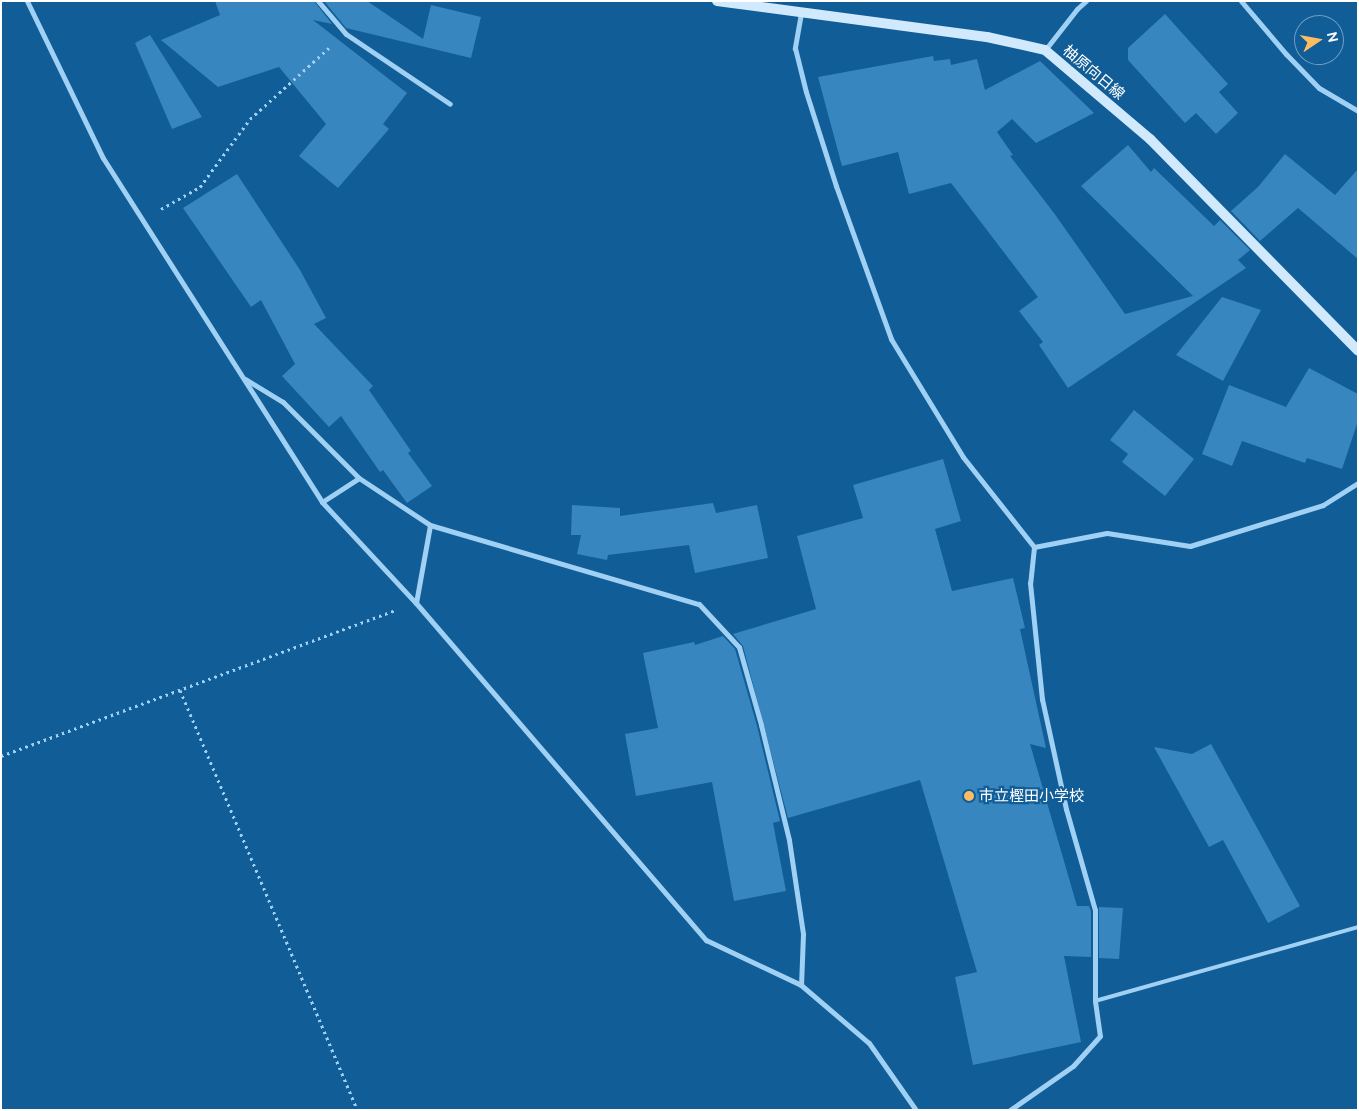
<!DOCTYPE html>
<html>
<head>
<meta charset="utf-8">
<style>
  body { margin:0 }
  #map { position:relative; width:1359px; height:1111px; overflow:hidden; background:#105d97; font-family:Ubuntu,"Noto Sans JP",sans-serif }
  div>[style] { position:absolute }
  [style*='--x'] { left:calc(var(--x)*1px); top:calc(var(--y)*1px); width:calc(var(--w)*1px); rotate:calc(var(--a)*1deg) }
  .building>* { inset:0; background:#3886c0 }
  .path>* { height:3px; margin-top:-1.5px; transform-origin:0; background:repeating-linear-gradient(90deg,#a0d1f4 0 2.5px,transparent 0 6.5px) }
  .lane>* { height:4px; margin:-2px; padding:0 2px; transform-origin:2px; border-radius:2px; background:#a0d1f4 }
  .street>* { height:5px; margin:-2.5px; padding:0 2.5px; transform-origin:2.5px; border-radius:2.5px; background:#a0d1f4 }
  .secondary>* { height:10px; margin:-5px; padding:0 5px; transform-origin:5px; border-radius:5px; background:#d0e9fd }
  .dots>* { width:14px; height:14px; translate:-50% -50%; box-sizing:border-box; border:2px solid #105d97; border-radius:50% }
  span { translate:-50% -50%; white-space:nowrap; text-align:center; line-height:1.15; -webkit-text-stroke:4.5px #105d97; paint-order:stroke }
  .street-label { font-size:15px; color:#fff }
  .poi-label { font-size:15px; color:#fff }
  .left { translate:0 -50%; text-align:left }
  .frame { position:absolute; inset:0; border:2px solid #fff; pointer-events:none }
  .north { position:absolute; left:1294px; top:15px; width:50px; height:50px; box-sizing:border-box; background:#105d97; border:1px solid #709ec1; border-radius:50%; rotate:78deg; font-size:14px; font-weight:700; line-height:20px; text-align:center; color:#fff }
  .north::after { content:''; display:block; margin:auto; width:18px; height:22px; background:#ffbd63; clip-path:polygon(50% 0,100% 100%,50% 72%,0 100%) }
</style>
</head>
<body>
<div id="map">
  <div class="building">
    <div style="clip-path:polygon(215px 1px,314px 1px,332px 24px,313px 20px,407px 93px,383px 124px,389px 129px,338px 188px,299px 156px,326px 124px,279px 67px,218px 87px,161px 40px,220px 15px)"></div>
    <div style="clip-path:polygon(324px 1px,367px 1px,423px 39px,431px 5px,481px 17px,471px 58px,346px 28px)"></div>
    <div style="clip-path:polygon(1165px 14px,1228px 84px,1219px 92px,1238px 113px,1216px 134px,1196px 113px,1185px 123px,1128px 60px,1128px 48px)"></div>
    <div style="clip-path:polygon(150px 35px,202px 117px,172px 129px,135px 43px)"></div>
    <div style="clip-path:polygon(933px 56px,934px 61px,950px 59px,951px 65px,977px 59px,985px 90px,1040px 61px,1094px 113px,1036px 143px,1012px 119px,997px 132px,1013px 155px,1010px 156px,1054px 213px,1125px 314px,1193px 296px,1081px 186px,1128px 145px,1151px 172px,1154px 168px,1214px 226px,1220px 220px,1250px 250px,1238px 260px,1246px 268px,1068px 388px,1039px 345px,1043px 342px,1019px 311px,1038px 297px,951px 183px,909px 194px,898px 152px,842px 166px,818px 77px)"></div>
    <div style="clip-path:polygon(1285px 154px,1335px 195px,1358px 169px,1358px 259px,1298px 208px,1260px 241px,1231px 211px,1258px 187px)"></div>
    <div style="clip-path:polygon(237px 174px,300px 270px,326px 318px,314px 324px,373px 386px,369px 390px,411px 451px,408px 453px,432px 486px,407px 503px,383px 470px,380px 472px,341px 416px,329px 427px,282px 376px,295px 364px,261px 300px,251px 307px,183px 208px)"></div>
    <div style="clip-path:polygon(1222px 297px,1261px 310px,1223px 381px,1176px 355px)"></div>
    <div style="clip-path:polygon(1309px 368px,1358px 394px,1358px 421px,1342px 469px,1307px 458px,1305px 463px,1242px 441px,1232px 466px,1202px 454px,1229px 385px,1286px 407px)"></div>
    <div style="clip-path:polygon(1134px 410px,1194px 459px,1165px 496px,1122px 462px,1128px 454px,1110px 440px)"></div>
    <div style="clip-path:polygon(943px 459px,961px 521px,935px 529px,952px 591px,1013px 578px,1025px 628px,1020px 629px,1046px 748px,1030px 744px,1077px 906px,1089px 906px,1091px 911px,1091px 957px,1064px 956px,1081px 1042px,973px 1065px,955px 977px,977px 972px,920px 780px,788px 818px,743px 646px,733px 634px,816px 609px,797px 536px,863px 518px,853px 485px)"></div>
    <div style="clip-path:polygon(713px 503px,716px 513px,757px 505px,768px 558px,695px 573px,689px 545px,608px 555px,607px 560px,577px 554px,581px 535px,571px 535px,572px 505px,620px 508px,620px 516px)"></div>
    <div style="clip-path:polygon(723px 636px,735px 649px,757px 726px,780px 821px,773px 823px,786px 891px,734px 901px,712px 782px,636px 796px,625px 734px,658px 728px,643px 653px,694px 642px,695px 645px)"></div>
    <div style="clip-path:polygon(1211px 744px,1300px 906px,1268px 923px,1223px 840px,1209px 847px,1154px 747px,1192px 754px)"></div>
    <div style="clip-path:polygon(1099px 907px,1123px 908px,1119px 959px,1099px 958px)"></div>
  </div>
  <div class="path">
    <div style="--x:161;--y:209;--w:45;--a:-29.4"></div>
    <div style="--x:200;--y:187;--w:84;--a:-53.7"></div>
    <div style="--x:250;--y:119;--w:108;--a:-42"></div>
    <div style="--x:180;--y:690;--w:456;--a:67.1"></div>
    <div style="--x:1;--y:756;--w:419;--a:-20.3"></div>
  </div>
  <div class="lane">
    <div style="--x:1095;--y:1001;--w:273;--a:-15.7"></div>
  </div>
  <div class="street">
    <div style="--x:27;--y:1;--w:174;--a:64.2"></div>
    <div style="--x:103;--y:158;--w:408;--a:57.5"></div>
    <div style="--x:322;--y:502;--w:138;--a:47.1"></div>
    <div style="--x:416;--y:603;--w:445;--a:49.3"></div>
    <div style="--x:706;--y:940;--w:105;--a:25.3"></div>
    <div style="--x:801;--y:985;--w:89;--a:40.5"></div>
    <div style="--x:869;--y:1043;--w:82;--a:55"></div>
    <div style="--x:318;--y:1;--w:43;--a:49.7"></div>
    <div style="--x:346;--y:34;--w:125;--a:33.9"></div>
    <div style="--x:1241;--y:1;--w:70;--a:49.7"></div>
    <div style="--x:1286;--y:54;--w:47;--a:45.9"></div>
    <div style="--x:1319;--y:88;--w:45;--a:30.5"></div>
    <div style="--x:801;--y:13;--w:36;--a:100"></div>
    <div style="--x:795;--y:48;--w:45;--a:76"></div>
    <div style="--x:806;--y:92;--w:99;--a:72.3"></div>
    <div style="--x:836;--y:186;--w:163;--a:70.2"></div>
    <div style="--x:891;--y:339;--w:138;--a:58.6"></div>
    <div style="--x:963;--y:457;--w:115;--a:51.7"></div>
    <div style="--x:1034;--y:547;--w:36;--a:96"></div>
    <div style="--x:1030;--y:583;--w:117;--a:84.1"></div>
    <div style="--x:1042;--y:699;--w:113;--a:77.7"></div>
    <div style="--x:1066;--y:809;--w:105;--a:74"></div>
    <div style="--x:1095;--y:910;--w:91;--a:90"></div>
    <div style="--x:1095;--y:1001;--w:35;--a:82"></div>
    <div style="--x:1100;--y:1036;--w:40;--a:132"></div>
    <div style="--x:1073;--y:1066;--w:77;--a:145.1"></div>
    <div style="--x:1045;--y:50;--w:52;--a:-52"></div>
    <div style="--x:1077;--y:9;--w:12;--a:-42"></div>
    <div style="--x:245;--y:379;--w:44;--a:31.2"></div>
    <div style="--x:283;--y:402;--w:107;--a:45"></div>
    <div style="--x:359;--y:478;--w:85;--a:33.5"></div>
    <div style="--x:322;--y:502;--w:44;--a:-33"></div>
    <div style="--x:1034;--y:547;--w:74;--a:-10.9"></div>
    <div style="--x:1107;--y:533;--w:84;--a:8.9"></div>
    <div style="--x:1190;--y:546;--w:139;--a:-17.1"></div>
    <div style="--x:1323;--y:505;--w:41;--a:-32.2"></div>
    <div style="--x:416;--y:603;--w:79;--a:-79.8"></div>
    <div style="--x:430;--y:525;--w:280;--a:16.4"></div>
    <div style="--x:699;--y:604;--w:59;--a:47.1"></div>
    <div style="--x:739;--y:647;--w:81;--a:74.2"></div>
    <div style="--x:761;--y:725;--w:118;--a:76.3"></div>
    <div style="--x:789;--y:840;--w:95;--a:81.5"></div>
    <div style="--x:803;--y:934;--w:51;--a:92.2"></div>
  </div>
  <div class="secondary">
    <div style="--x:717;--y:1;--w:272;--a:7.6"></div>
    <div style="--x:987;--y:37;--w:59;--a:12.6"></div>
    <div style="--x:1045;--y:50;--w:138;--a:40.3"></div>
    <div style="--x:1150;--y:139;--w:297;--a:45.5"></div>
  </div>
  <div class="dots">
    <div style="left:969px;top:796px;background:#ffbd63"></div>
  </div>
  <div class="street-label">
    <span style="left:1094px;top:72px;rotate:40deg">柚原向日線</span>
  </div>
  <div class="poi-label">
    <span class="left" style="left:979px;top:796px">市立樫田小学校</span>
  </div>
  <div class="frame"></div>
  <div class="north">N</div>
</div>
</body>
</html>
